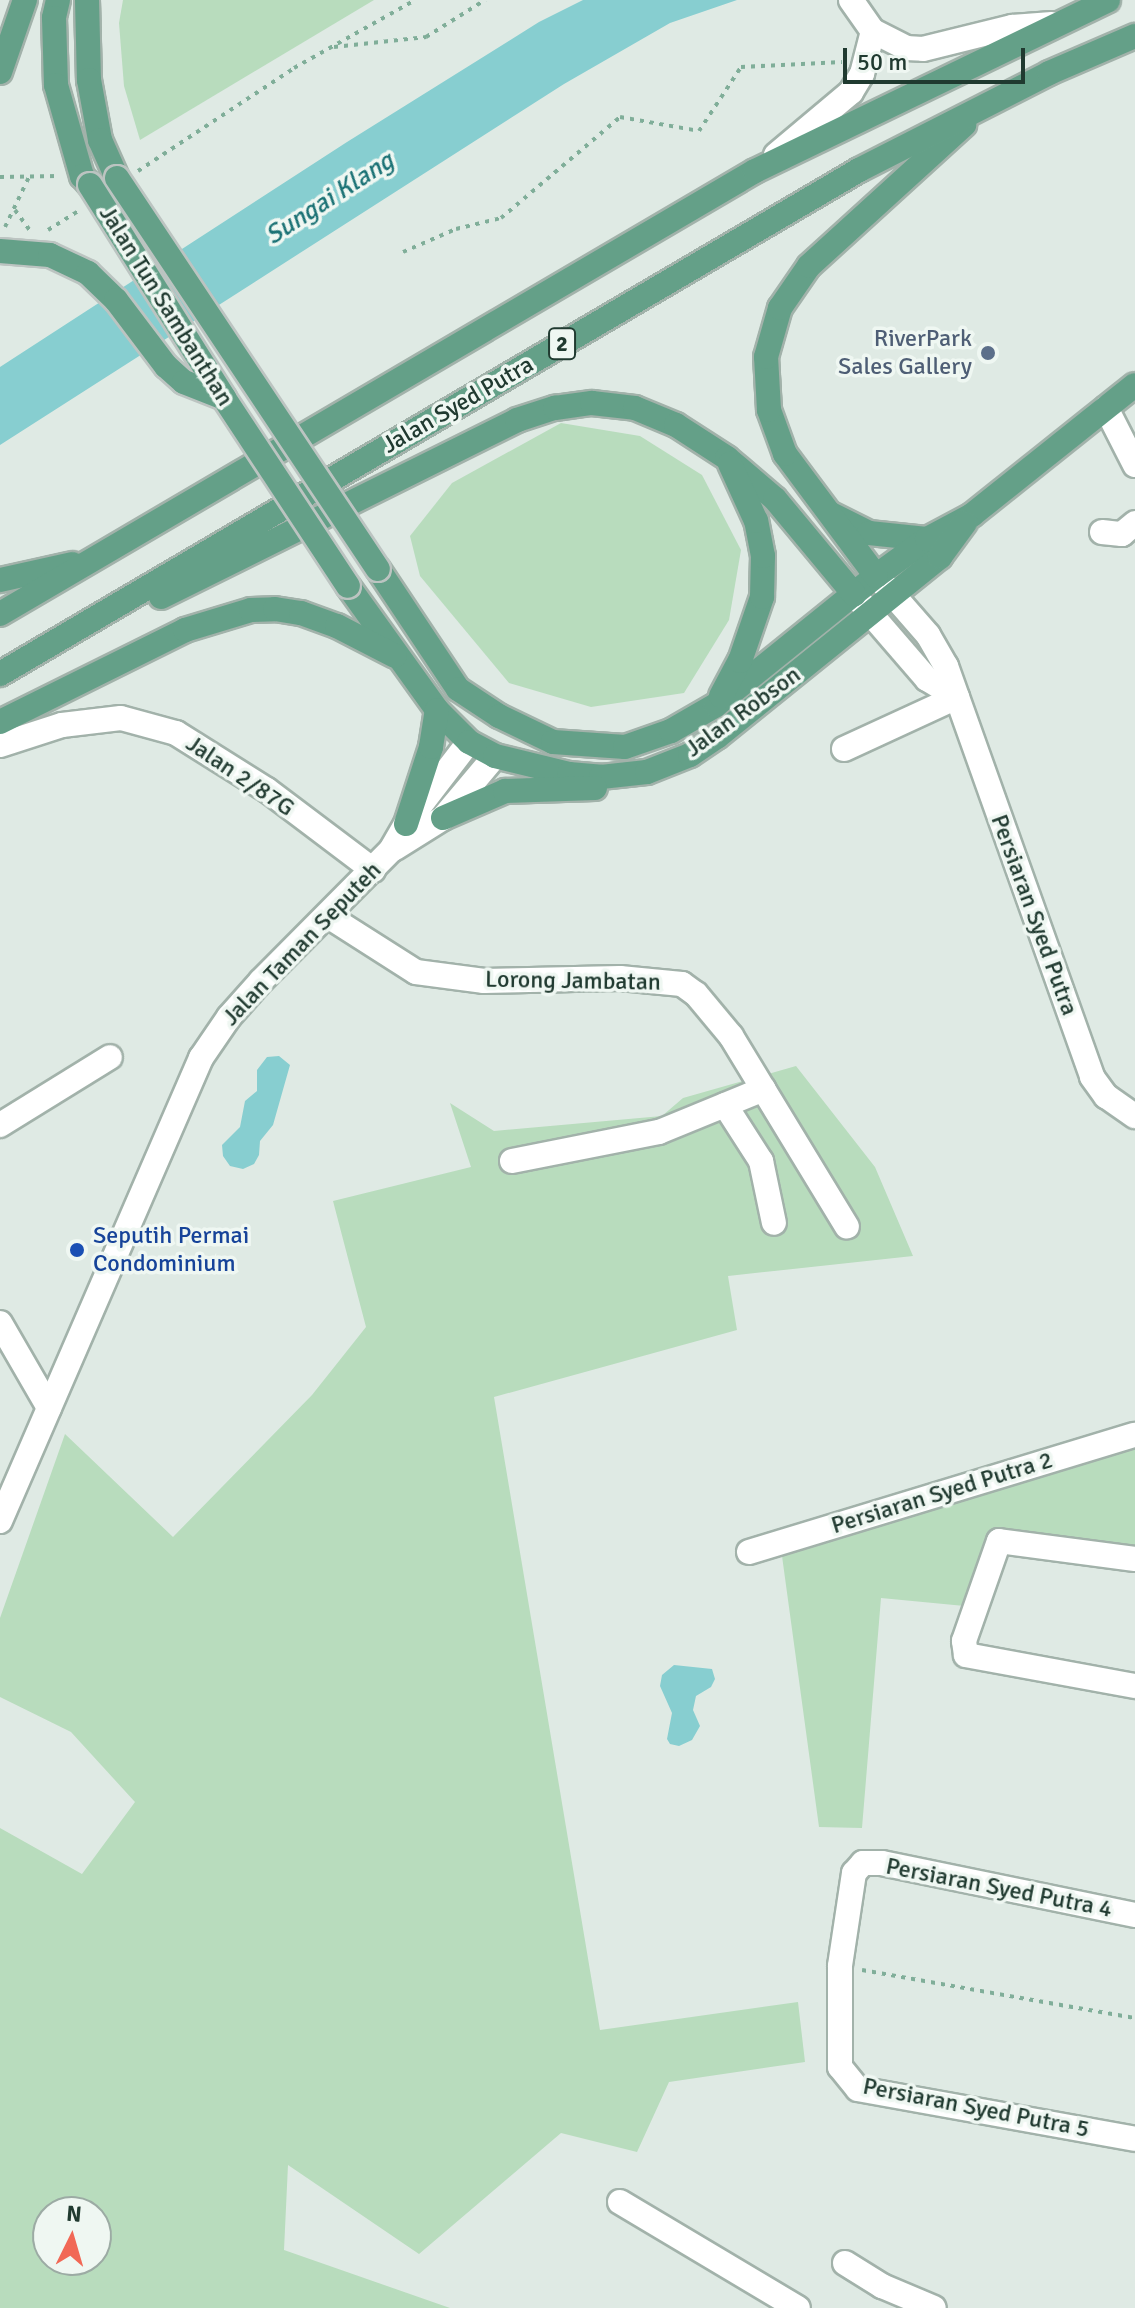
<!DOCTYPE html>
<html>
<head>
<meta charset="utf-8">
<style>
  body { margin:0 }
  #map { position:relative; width:1135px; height:2308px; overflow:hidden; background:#dfeae4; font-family:Signika,sans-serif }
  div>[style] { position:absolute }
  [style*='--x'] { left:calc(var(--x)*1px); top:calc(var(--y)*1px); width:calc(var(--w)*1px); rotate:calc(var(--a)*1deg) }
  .green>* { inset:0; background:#b8dcbd }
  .water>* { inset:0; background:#87ced0 }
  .path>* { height:4px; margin-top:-2px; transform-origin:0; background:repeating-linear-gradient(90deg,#80ae99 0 4px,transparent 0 10px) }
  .roads { filter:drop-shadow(2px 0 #a2b2aa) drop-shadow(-2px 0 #a2b2aa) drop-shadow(0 2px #a2b2aa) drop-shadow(0 -2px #a2b2aa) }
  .minor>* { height:24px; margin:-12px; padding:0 12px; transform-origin:12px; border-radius:12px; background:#fff }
  .major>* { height:24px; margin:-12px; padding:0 12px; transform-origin:12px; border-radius:12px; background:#64a088 }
  .bridges { filter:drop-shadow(2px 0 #bcc4c1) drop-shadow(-2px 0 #bcc4c1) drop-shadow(0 2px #bcc4c1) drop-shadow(0 -2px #bcc4c1) }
  .major-bridge>* { height:24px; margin:-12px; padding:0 12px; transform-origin:12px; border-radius:12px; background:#64a088 }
  .dots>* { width:22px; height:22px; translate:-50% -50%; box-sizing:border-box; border:4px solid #eff7f2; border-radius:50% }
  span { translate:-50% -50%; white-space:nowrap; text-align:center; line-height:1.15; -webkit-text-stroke:7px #eff7f2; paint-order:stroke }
  .shield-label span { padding:2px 6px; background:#eff7f2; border:2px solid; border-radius:6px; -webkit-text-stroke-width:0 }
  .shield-label { font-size:22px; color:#203a30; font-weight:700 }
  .street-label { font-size:24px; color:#203a30 }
  .service-label { font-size:24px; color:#4e5e75 }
  .right { translate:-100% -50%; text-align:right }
  .transit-label { font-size:24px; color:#164399 }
  .left { translate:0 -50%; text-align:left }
  .water-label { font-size:26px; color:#1b7275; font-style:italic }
  .north { position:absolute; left:32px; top:2196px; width:80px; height:80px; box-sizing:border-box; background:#eff7f2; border:2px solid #9caba4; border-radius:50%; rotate:5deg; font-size:22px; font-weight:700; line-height:32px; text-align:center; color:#203a30 }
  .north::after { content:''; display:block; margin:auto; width:28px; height:36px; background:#f16856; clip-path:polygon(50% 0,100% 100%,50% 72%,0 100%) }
  .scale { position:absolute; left:843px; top:48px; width:182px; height:36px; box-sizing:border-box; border:4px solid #203a30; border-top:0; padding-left:10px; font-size:24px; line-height:28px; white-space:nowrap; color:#203a30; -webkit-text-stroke:6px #eff7f2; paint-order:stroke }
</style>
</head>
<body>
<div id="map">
  <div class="green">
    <div style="clip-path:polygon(123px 0,374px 0,140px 140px,124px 86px,119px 23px)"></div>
    <div style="clip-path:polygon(561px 423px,640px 436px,702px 475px,741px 550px,729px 620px,684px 693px,591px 707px,509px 683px,420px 576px,410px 536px,452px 483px)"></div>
    <div style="clip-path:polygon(evenodd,796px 1066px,875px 1167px,913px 1256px,728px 1276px,737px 1330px,494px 1397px,600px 2030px,798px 2002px,805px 2062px,669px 2082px,637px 2152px,561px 2133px,419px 2254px,288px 2165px,284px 2250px,450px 2308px,0 2308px,0 1828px,82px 1874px,135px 1802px,71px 1732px,0 1697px,0 1618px,65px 1434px,173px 1537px,312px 1395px,366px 1327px,333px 1201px,471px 1167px,450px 1103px,494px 1131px,662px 1116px,683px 1098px,796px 1066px,48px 2212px,96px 2212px,96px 2260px,48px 2260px,48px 2212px)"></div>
    <div style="clip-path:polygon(1135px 1448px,1135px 1553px,986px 1536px,975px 1607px,881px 1598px,862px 1828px,819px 1827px,782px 1556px)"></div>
  </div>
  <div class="water">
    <div style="clip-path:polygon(583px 0,737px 0,670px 23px,564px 84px,0 445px,0 367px,347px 142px,539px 22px)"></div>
    <div style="clip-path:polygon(279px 1056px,290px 1065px,273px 1125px,260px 1141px,259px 1155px,254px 1164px,243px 1169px,230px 1166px,223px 1156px,222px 1145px,240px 1127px,245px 1101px,257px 1091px,257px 1070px,267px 1057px)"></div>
    <div style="clip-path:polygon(674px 1665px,712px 1669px,715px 1679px,711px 1687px,696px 1696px,693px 1710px,700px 1726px,692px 1740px,679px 1746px,670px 1744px,667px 1739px,672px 1713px,660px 1686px,662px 1675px)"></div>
  </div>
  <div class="path">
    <div style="--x:334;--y:47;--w:93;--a:-6.2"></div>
    <div style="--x:426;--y:37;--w:70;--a:-32.1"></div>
    <div style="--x:138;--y:171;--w:187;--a:-33.4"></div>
    <div style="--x:294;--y:68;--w:139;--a:-29.3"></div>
    <div style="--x:0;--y:177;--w:58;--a:-1"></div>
    <div style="--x:15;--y:210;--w:26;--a:54"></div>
    <div style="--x:5;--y:227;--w:55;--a:-64.4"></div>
    <div style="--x:48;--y:230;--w:36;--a:-32"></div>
    <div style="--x:403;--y:252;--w:58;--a:-23.5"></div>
    <div style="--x:456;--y:229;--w:46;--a:-13.7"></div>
    <div style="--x:501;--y:218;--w:156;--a:-40.3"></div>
    <div style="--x:620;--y:117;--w:80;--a:10"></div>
    <div style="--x:699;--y:131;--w:77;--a:-56.7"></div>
    <div style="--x:741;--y:67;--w:101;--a:-2.8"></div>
    <div style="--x:862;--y:1970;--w:277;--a:10"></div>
  </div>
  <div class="roads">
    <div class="minor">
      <div style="--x:851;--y:0;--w:38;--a:55"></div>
      <div style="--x:873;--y:31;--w:37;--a:27"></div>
      <div style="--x:906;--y:48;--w:17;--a:3"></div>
      <div style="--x:923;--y:49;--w:92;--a:-13.9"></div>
      <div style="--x:1012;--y:27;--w:40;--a:-4.3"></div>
      <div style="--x:776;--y:155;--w:98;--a:-40"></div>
      <div style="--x:851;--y:92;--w:21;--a:-59"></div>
      <div style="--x:862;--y:74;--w:44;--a:-75.7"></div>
      <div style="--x:1106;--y:408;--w:64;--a:63"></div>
      <div style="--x:1102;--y:532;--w:20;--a:6"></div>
      <div style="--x:1122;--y:534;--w:17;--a:-40"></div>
      <div style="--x:880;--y:580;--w:73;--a:48.9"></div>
      <div style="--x:928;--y:635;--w:36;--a:60"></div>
      <div style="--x:946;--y:666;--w:436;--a:70.4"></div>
      <div style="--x:1092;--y:1077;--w:24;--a:54"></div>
      <div style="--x:1106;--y:1096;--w:35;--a:35"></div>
      <div style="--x:857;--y:598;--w:107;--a:49.2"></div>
      <div style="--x:927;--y:679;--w:35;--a:31"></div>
      <div style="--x:0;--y:745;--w:65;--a:-17.9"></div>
      <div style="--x:62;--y:725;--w:59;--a:-6.8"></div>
      <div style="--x:121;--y:718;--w:57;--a:15.3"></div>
      <div style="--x:176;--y:733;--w:107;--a:32.1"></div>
      <div style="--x:267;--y:790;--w:133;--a:37"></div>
      <div style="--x:844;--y:749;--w:124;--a:-24.7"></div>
      <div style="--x:395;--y:848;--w:57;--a:-32"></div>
      <div style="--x:443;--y:818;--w:81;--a:-50"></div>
      <div style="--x:328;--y:916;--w:104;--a:32.5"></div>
      <div style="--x:416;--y:972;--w:69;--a:7.5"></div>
      <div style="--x:484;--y:981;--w:136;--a:-1.3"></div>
      <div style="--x:620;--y:978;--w:62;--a:5.5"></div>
      <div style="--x:682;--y:984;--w:17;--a:36"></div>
      <div style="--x:696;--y:994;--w:55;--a:50.2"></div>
      <div style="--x:731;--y:1036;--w:223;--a:58.7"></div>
      <div style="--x:725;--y:1105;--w:67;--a:57.3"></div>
      <div style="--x:761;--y:1161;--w:63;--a:78.2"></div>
      <div style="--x:0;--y:1125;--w:129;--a:-31.7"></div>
      <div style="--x:512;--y:1161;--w:150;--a:-11.2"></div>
      <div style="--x:659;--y:1132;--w:113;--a:-22.3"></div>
      <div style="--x:0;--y:1323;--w:98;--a:60"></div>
      <div style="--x:0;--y:1521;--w:505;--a:-66.53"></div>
      <div style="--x:201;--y:1058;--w:50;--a:-55.7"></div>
      <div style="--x:229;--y:1017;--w:48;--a:-48.4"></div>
      <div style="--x:261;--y:981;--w:185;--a:-45.2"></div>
      <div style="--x:391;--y:850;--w:30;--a:-60"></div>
      <div style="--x:406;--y:824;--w:103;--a:-52.5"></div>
      <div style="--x:749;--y:1552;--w:403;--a:-16.9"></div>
      <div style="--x:1135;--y:1559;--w:137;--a:-172.5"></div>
      <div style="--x:999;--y:1541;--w:106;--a:109.3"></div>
      <div style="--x:964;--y:1641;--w:14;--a:82"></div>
      <div style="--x:966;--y:1655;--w:172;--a:10.4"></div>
      <div style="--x:1135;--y:1915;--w:258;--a:-168.4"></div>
      <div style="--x:882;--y:1863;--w:19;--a:180"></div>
      <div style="--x:863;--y:1863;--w:13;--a:132"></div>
      <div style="--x:854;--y:1873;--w:94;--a:98.6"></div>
      <div style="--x:840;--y:1966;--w:101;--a:90"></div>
      <div style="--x:840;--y:2067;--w:28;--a:51"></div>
      <div style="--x:858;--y:2089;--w:281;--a:10.2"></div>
      <div style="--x:620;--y:2202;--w:207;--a:30.8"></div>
      <div style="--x:845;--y:2263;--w:44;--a:31.9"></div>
      <div style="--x:882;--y:2286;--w:56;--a:22.9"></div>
    </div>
    <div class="major">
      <div style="--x:58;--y:0;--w:18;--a:103"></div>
      <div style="--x:54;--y:18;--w:67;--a:88.3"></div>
      <div style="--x:56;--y:85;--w:95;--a:74.1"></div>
      <div style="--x:82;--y:176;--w:12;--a:48"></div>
      <div style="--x:87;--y:0;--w:80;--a:88.6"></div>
      <div style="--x:89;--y:80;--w:61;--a:79.6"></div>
      <div style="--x:100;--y:140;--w:42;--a:65.9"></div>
      <div style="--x:0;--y:72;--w:76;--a:-70.9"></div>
      <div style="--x:831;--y:514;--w:42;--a:26.6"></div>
      <div style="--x:869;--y:533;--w:58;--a:5.9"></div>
      <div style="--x:378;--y:569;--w:144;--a:56.3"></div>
      <div style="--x:458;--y:689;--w:49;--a:33.4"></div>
      <div style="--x:499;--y:716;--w:60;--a:25.7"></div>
      <div style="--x:553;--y:742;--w:72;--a:4"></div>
      <div style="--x:625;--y:747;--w:49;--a:-19.2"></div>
      <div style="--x:671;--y:731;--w:52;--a:-30"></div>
      <div style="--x:716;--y:705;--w:206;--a:-38.9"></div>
      <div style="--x:876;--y:576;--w:63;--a:-36"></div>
      <div style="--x:927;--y:539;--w:51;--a:-28.1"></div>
      <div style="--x:972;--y:515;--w:208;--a:-38.6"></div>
      <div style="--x:876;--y:576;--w:152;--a:-126.7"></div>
      <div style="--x:785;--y:454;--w:47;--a:-110"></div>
      <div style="--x:769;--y:410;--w:53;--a:-93.2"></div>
      <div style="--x:766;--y:357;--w:51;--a:-74.1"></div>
      <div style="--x:780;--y:308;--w:51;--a:-55.4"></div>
      <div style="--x:809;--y:266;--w:210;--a:-42.3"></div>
      <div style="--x:0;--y:580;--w:74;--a:-12.5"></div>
      <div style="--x:348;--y:586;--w:153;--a:54.3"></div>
      <div style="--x:437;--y:710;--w:45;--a:45"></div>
      <div style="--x:469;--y:742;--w:30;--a:28"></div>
      <div style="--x:495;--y:756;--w:76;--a:13.7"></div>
      <div style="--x:569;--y:774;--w:32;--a:5"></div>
      <div style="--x:601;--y:777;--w:46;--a:-6.2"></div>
      <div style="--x:647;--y:772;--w:46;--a:-21.6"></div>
      <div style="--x:690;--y:755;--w:32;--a:-34"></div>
      <div style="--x:717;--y:737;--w:287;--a:-38.9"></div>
      <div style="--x:940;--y:557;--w:42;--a:-53.7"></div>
      <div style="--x:161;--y:597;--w:398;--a:-26.4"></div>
      <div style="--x:517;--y:420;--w:40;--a:-18"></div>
      <div style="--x:555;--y:408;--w:37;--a:-8"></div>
      <div style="--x:592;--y:403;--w:43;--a:6.6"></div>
      <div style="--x:635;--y:408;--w:44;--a:22.5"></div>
      <div style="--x:676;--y:425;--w:61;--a:32.9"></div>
      <div style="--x:727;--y:458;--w:63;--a:40.5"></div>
      <div style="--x:775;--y:499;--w:124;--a:50.3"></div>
      <div style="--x:0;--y:614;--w:875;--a:-30.4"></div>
      <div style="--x:755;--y:171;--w:392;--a:-25.8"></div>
      <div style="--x:0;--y:674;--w:996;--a:-30.4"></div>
      <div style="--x:859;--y:170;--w:213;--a:-27"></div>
      <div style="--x:1049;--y:73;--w:94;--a:-23.3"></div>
      <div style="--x:721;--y:696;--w:40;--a:-62"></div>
      <div style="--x:740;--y:661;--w:68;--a:-71"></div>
      <div style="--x:762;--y:597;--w:41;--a:-88.6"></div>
      <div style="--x:763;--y:556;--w:36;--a:-101"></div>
      <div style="--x:756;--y:521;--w:63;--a:-114.5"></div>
      <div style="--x:0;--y:722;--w:207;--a:-26.4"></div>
      <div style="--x:185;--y:630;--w:69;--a:-16.9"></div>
      <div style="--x:251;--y:610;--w:24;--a:-2"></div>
      <div style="--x:275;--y:609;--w:26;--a:9"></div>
      <div style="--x:301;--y:613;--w:38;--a:20"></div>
      <div style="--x:337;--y:626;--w:65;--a:27.3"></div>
      <div style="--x:443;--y:818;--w:68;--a:-23.5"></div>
      <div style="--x:505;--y:791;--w:90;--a:-1.9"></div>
      <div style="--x:406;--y:824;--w:81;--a:-72"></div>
      <div style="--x:431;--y:747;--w:37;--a:-81"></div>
    </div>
  </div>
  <div class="bridges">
    <div class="major-bridge">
      <div style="--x:117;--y:178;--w:470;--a:56.3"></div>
      <div style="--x:90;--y:185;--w:252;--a:57.8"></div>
      <div style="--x:224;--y:398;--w:225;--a:56.6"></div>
      <div style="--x:0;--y:251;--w:50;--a:4.6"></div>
      <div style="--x:50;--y:255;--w:42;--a:25.3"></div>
      <div style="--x:88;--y:273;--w:39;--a:44"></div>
      <div style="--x:116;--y:300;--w:83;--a:52.9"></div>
      <div style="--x:166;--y:366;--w:24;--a:42"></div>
      <div style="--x:184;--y:382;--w:43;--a:21.8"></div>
    </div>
  </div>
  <div class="dots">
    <div style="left:988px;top:353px;background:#5c6f8a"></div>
    <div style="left:77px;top:1250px;background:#1a4fb4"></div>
  </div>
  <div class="shield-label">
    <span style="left:562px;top:344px">2</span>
  </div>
  <div class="street-label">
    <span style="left:166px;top:306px;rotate:58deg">Jalan Tun Sambanthan</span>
    <span style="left:458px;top:405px;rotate:-30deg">Jalan Syed Putra</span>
    <span style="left:743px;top:712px;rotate:-36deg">Jalan Robson</span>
    <span style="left:240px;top:776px;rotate:34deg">Jalan 2/87G</span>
    <span style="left:1034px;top:915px;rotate:70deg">Persiaran Syed Putra</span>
    <span style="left:302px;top:944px;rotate:-46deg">Jalan Taman Seputeh</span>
    <span style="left:573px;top:981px;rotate:1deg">Lorong Jambatan</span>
    <span style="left:942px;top:1493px;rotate:-17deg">Persiaran Syed Putra 2</span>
    <span style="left:999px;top:1888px;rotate:11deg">Persiaran Syed Putra 4</span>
    <span style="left:976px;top:2108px;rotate:11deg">Persiaran Syed Putra 5</span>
  </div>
  <div class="service-label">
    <span class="right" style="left:972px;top:353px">RiverPark<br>Sales Gallery</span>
  </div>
  <div class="transit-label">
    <span class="left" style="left:93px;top:1250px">Seputih Permai<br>Condominium</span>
  </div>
  <div class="water-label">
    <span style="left:330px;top:199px;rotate:-33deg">Sungai Klang</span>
  </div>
  <div class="north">N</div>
  <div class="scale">50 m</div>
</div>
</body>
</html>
